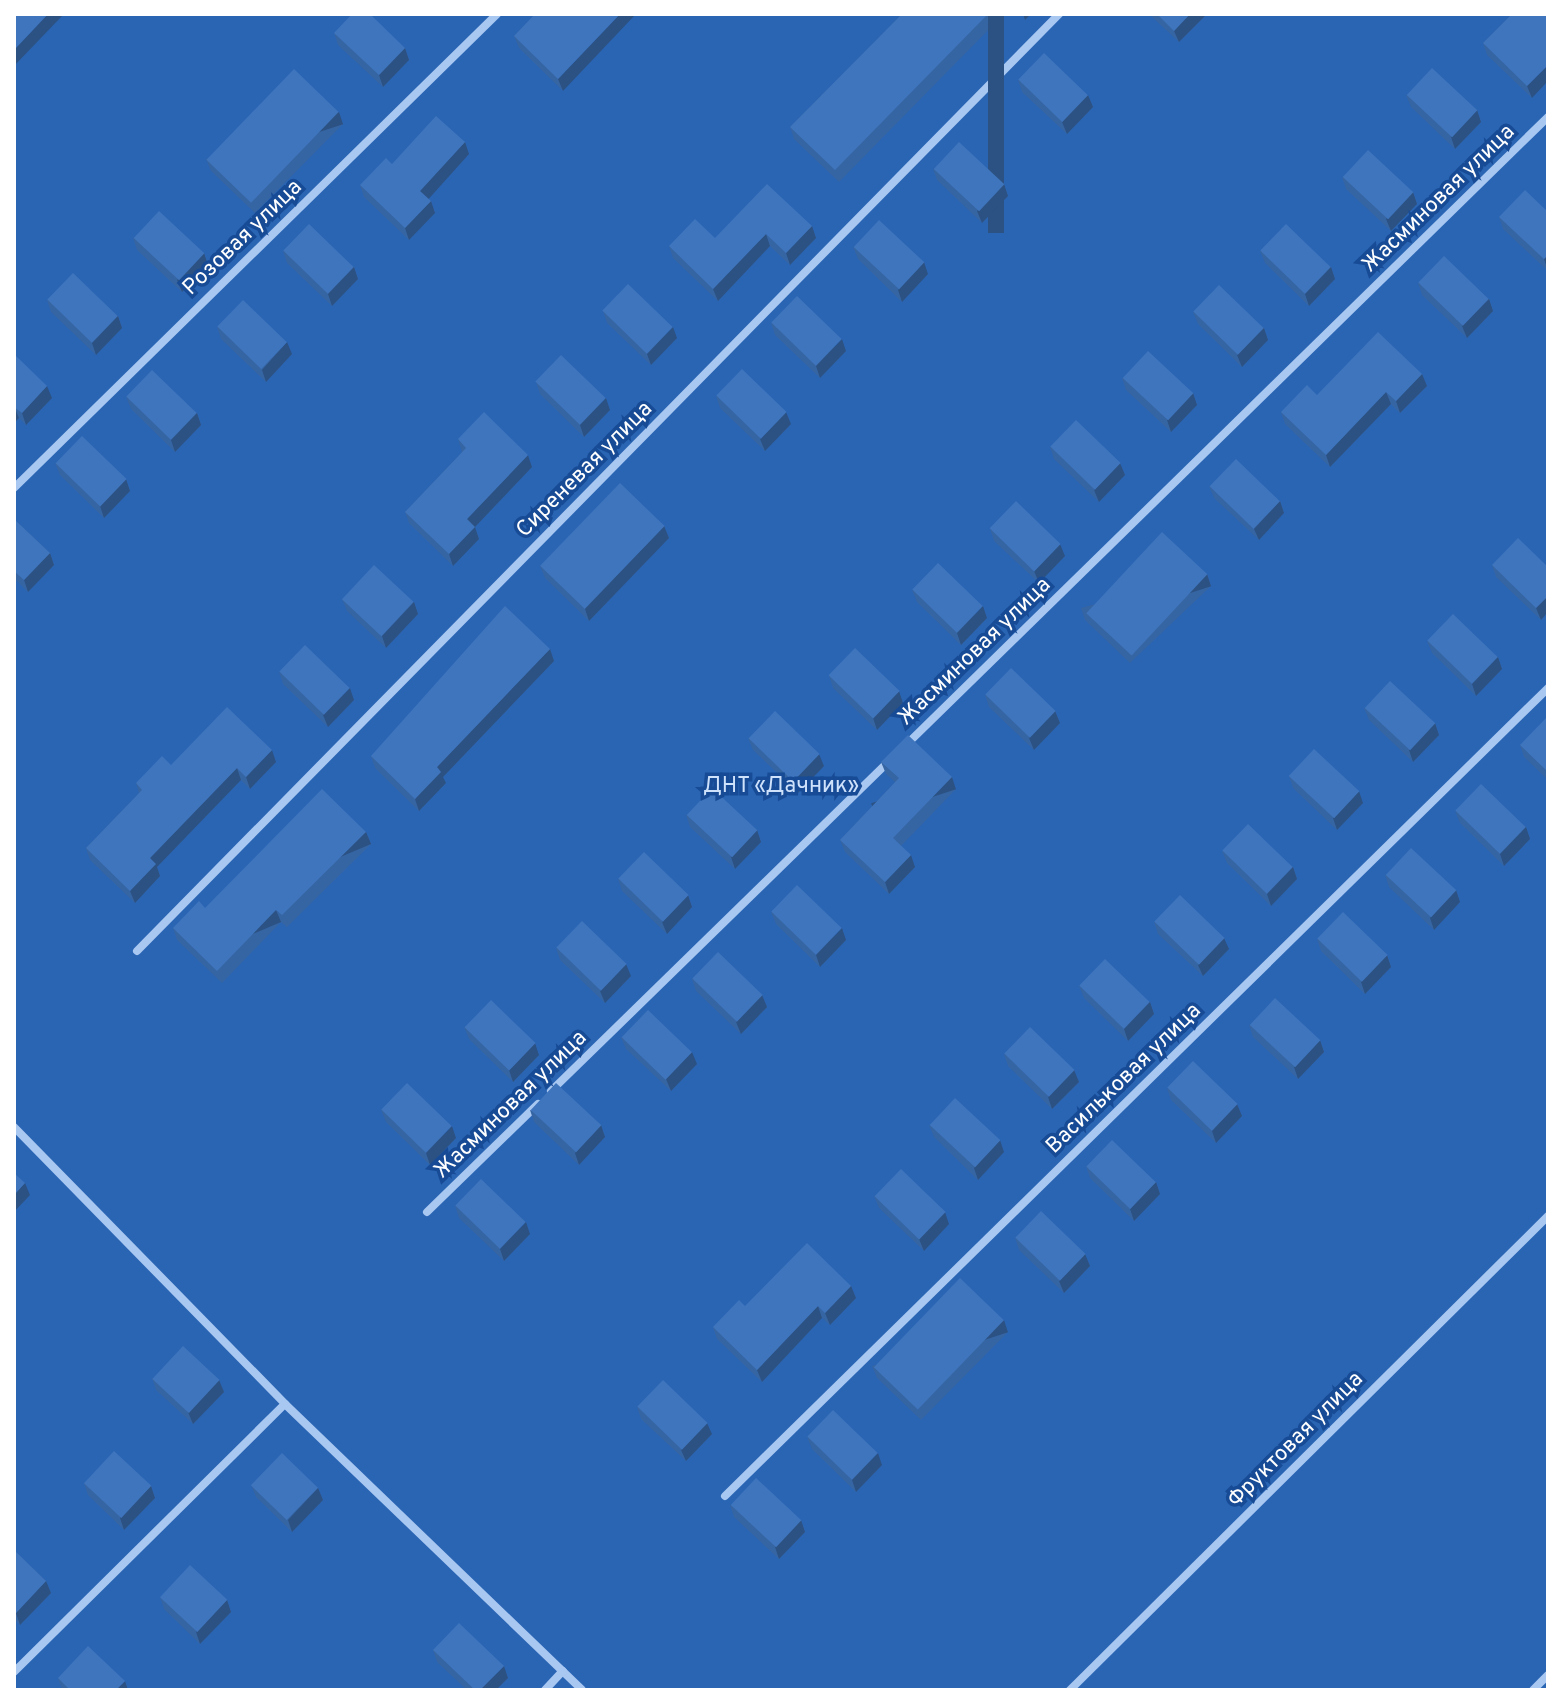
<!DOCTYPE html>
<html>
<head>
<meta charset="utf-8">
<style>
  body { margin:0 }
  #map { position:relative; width:1562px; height:1704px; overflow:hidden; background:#174b95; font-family:Overpass,sans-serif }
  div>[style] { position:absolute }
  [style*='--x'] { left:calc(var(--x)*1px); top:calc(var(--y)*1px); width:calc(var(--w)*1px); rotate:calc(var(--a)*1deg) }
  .green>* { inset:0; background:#2a65b4; transform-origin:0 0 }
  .street>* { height:8px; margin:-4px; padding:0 4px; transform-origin:4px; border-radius:4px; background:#a8c7f1 }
  .wall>* { inset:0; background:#3665a3 }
  .shaded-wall>* { inset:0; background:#2c5284; transform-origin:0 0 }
  .building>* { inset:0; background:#3f75bd; transform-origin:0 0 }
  span { translate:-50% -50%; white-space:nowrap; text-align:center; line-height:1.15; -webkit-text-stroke:7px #174b95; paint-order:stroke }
  .street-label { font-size:22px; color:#fff }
  .park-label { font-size:22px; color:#cfe2fc }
  .frame { position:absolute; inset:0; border:16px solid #fff; pointer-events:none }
</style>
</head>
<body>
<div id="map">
  <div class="green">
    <div style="left:14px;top:14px;width:1534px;height:1676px"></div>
  </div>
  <div class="street">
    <div style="--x:14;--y:488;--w:677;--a:-44.46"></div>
    <div style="--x:906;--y:745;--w:898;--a:-44.37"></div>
    <div style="--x:137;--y:951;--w:1315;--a:-45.46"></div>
    <div style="--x:551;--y:1091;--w:474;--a:-44.3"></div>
    <div style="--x:14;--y:1127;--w:388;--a:45.6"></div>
    <div style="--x:285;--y:1404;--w:412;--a:43.9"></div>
    <div style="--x:427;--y:1212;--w:155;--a:-44.2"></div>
    <div style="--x:725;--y:1496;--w:1153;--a:-44.47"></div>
    <div style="--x:14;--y:1672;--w:381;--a:-44.7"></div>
    <div style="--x:545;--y:1690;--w:26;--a:-47"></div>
    <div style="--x:1070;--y:1690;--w:673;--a:-44.76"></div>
    <div style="--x:1533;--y:1690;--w:21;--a:-45"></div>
  </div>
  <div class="wall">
    <div style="clip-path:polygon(535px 14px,563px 91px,519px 48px,514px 36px)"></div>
    <div style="clip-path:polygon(902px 14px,1004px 14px,839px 182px,794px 139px,790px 127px)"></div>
    <div style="clip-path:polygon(1149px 14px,1204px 14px,1205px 16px,1179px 42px)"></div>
    <div style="clip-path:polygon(1512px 14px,1532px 98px,1487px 55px,1483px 43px)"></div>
    <div style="clip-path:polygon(334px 33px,405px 48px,409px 60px,383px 87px,338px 45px)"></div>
    <div style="clip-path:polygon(1018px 80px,1088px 95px,1093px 107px,1067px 134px,1022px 92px)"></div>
    <div style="clip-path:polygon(1406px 95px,1477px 110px,1481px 122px,1455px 149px,1411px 107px)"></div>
    <div style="clip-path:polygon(339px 112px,343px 124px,255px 213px,211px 171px,206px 159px)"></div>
    <div style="clip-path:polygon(465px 142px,469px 154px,428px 199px,431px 201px,435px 213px,409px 240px,364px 197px,360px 185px,392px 164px)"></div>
    <div style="clip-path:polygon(933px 169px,1004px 184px,1008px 196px,982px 223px,937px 180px)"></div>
    <div style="clip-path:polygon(1342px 177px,1413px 192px,1417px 204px,1391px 231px,1346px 189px)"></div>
    <div style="clip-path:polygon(1548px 212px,1548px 271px,1503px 229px,1499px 217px)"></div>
    <div style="clip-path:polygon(812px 226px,816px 238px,790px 265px,770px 246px,718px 301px,673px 258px,669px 246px,715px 238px)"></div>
    <div style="clip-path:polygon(133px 238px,204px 253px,208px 265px,182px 292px,137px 250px)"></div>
    <div style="clip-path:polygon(853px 247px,928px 274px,902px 302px,858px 259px)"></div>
    <div style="clip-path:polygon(283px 251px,354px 267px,358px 279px,332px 306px,287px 263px)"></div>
    <div style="clip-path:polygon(1260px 251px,1331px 267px,1335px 279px,1309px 306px,1265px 263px)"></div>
    <div style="clip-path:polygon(1418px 283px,1489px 299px,1493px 311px,1467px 338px,1422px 295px)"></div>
    <div style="clip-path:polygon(47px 300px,118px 316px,122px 328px,96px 355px,51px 312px)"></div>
    <div style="clip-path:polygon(603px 311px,677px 338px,651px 365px,607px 323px)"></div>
    <div style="clip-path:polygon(1193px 312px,1264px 328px,1268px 340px,1242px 367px,1198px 324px)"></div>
    <div style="clip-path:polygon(771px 323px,846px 351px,820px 378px,775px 335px)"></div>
    <div style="clip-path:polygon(217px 327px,292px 354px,266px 382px,221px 339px)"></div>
    <div style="clip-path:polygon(14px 354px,52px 398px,26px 425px,19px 418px,14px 423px)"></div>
    <div style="clip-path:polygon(1422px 374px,1427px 386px,1400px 413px,1391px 404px,1330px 467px,1285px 424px,1281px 412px,1317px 395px)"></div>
    <div style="clip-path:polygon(1122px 378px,1193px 393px,1197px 405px,1171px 432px,1126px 390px)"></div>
    <div style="clip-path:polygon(536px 382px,610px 410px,584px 437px,540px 394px)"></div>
    <div style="clip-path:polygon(716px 396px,791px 424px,765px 451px,720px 408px)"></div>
    <div style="clip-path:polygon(126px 397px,197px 413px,201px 425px,175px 452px,131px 409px)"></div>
    <div style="clip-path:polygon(458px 439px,532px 467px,475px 527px,479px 539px,453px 566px,409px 523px,405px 512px,462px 452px)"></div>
    <div style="clip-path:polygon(1050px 447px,1120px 463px,1125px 475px,1099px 502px,1054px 459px)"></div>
    <div style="clip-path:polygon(55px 463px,126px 479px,130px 491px,104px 518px,60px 475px)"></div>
    <div style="clip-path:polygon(1209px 486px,1280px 501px,1284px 513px,1259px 540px,1214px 498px)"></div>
    <div style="clip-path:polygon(14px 519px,50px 553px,54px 565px,28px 592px,14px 578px)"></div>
    <div style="clip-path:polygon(664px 526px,669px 538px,589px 621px,545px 578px,540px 566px)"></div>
    <div style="clip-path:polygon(990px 529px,1065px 556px,1039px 583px,994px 541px)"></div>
    <div style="clip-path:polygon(1492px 565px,1548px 567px,1548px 612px,1541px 620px,1496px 577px)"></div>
    <div style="clip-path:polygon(1207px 574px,1211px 586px,1130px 663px,1085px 620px,1081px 608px)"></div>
    <div style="clip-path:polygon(912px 590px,987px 618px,961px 645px,917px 602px)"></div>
    <div style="clip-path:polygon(342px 599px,414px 602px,418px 614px,386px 648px,347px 611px)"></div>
    <div style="clip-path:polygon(1427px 641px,1498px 657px,1502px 669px,1476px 696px,1432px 653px)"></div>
    <div style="clip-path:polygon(550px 649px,554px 661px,443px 777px,446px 783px,419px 811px,375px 768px,371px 756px)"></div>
    <div style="clip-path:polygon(279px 672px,354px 700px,328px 727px,283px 684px)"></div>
    <div style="clip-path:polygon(829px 676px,903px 703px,877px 730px,833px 688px)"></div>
    <div style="clip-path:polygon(985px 695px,1055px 711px,1060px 723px,1034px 750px,989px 707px)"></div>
    <div style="clip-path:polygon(1364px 708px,1435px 723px,1439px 735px,1413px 762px,1369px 720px)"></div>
    <div style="clip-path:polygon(1548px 720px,1548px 780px,1524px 757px,1520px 745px)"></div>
    <div style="clip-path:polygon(748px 738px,824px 766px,798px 793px,753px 750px)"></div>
    <div style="clip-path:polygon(276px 762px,250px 789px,241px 780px,157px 867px,160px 876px,135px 903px,90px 860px,86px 848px,139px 793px,136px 783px,171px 765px)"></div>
    <div style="clip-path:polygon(881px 762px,956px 789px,901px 846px,915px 867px,889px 894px,845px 852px,840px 840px,895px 782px,886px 774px)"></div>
    <div style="clip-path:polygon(1289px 776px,1363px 803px,1337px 830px,1293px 788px)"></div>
    <div style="clip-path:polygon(1455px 811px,1526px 827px,1530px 839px,1504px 866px,1460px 823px)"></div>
    <div style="clip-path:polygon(686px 815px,757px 830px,761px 842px,735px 869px,690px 827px)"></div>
    <div style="clip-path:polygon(366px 832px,371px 844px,287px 927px,281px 922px,222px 983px,177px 940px,173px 928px)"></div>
    <div style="clip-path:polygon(1222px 851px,1293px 867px,1297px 879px,1271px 906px,1227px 863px)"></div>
    <div style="clip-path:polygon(1385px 875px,1456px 890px,1460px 902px,1434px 930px,1389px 887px)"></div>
    <div style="clip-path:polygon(618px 879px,688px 895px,692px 907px,667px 934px,622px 891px)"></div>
    <div style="clip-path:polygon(771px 912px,846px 940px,820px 967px,776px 924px)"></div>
    <div style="clip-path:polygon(1154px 922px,1229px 949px,1203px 976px,1158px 934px)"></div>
    <div style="clip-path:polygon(1317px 939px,1387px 955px,1391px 967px,1365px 994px,1321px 951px)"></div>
    <div style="clip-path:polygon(556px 948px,631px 976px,605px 1003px,560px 960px)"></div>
    <div style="clip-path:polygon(692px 979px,762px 995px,767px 1007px,741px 1034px,696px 991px)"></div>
    <div style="clip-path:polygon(1079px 986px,1150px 1002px,1154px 1014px,1128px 1041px,1084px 998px)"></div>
    <div style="clip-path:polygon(1249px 1025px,1320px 1040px,1324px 1052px,1298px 1079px,1253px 1037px)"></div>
    <div style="clip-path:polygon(464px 1027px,539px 1055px,513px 1082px,469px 1039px)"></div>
    <div style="clip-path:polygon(621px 1037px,697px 1064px,671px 1091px,626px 1049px)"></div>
    <div style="clip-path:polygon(1004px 1054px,1074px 1070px,1079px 1082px,1052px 1109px,1008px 1066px)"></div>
    <div style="clip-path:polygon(1167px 1088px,1237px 1104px,1242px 1116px,1216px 1143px,1171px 1100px)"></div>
    <div style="clip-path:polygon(381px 1110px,456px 1138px,430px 1165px,386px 1122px)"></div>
    <div style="clip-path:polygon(530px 1110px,601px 1125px,605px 1137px,579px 1165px,534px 1122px)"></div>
    <div style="clip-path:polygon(929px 1125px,1004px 1152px,978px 1180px,934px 1137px)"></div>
    <div style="clip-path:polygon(1086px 1166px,1156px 1182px,1160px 1194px,1134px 1221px,1090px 1178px)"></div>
    <div style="clip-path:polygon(874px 1196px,949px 1224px,924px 1251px,879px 1208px)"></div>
    <div style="clip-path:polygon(455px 1206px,530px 1234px,504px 1261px,459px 1218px)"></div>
    <div style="clip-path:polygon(1015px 1238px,1085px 1254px,1090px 1266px,1064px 1293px,1019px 1250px)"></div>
    <div style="clip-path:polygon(851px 1286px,856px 1298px,830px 1325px,822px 1318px,762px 1382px,717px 1339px,713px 1327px,745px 1306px)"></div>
    <div style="clip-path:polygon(1008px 1332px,921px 1420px,877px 1378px,872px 1366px)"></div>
    <div style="clip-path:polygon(152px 1378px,219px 1380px,224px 1392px,193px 1424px,156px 1390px)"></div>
    <div style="clip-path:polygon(637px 1407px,712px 1434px,686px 1461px,641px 1419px)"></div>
    <div style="clip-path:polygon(807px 1437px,882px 1465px,856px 1492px,812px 1449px)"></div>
    <div style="clip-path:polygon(84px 1483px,151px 1486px,155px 1498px,124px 1530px,88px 1495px)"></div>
    <div style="clip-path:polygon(251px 1485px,318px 1488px,323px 1500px,292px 1532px,256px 1497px)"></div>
    <div style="clip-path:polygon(730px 1505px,801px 1520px,805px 1532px,779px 1559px,734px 1517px)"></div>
    <div style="clip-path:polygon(14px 1550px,46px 1581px,51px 1593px,20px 1625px,14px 1619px)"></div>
    <div style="clip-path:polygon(160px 1597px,227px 1600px,231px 1612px,200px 1644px,164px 1609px)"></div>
    <div style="clip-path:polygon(433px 1650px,508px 1678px,496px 1690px,467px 1690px,437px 1662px)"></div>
    <div style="clip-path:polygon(58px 1678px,128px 1690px,62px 1690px)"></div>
  </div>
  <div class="shaded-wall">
    <div style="clip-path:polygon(48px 14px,64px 14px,14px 66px,14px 50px)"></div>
    <div style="clip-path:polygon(620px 14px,636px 14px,563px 91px,558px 79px)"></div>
    <div style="left:988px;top:14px;width:16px;height:219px"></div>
    <div style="clip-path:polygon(1023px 14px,1031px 14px,1025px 20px)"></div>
    <div style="clip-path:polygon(1190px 14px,1204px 14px,1205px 16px,1179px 42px,1174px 31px)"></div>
    <div style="clip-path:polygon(405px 48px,409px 60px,383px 87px,379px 75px)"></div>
    <div style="clip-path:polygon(1548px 65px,1548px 81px,1532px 98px,1527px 86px)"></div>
    <div style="clip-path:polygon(1088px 95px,1093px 107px,1067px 134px,1062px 122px)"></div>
    <div style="clip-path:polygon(1477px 110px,1481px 122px,1455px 149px,1451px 137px)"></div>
    <div style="left:339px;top:112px;width:13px;height:125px;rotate:72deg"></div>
    <div style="clip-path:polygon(465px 142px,469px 154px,425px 203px,420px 191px)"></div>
    <div style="clip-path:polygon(1004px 184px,1008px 196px,982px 223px,977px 211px)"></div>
    <div style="clip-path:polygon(1413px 192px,1417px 204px,1391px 231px,1386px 219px)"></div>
    <div style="clip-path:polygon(431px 201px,435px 213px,409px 240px,405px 228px)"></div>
    <div style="clip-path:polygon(812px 226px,816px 238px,790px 265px,786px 253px)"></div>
    <div style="clip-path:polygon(766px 234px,770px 246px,718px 301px,713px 289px)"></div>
    <div style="clip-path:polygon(204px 253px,208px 265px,182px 292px,177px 280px)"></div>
    <div style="clip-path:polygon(1548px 255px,1548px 271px,1544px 259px)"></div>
    <div style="clip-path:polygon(924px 262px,928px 274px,902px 302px,898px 290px)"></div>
    <div style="clip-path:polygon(354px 267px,358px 279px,332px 306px,328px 294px)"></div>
    <div style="clip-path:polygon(1331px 267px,1335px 279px,1309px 306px,1305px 294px)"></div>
    <div style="clip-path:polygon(1489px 299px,1493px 311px,1467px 338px,1462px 326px)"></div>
    <div style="clip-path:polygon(118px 316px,122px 328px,96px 355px,92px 343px)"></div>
    <div style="clip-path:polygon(673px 327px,677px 338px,651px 365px,647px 354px)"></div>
    <div style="clip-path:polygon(1264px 328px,1268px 340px,1242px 367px,1237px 355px)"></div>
    <div style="clip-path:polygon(842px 339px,846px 351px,820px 378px,816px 366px)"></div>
    <div style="clip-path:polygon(287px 342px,292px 354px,266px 382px,262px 370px)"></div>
    <div style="clip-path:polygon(1422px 374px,1427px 386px,1400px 413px,1396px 401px)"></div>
    <div style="clip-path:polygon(47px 386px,52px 398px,26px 425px,22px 413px)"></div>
    <div style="clip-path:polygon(1386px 392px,1391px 404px,1330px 467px,1326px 455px)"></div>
    <div style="clip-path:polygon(1193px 393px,1197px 405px,1171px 432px,1167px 420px)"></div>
    <div style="clip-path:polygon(606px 398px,610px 410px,584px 437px,580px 425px)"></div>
    <div style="clip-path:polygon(14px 406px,19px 418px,14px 423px)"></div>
    <div style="clip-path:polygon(786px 412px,791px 424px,765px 451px,760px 439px)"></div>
    <div style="clip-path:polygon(197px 413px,201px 425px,175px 452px,171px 440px)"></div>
    <div style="clip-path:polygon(528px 455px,532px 467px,475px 527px,479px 539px,453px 566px,449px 554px,467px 519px)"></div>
    <div style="clip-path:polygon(1120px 463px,1125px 475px,1099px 502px,1094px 490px)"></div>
    <div style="clip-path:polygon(126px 479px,130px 491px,104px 518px,100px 506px)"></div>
    <div style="clip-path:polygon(1280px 501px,1284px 513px,1259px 540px,1254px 529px)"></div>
    <div style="clip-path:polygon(664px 526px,669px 538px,589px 621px,585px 609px)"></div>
    <div style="clip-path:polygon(1060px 544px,1065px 556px,1039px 583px,1034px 571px)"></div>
    <div style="clip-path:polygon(50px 553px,54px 565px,28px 592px,24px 580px)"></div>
    <div style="left:1207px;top:574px;width:13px;height:112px;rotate:72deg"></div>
    <div style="clip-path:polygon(1548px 596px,1548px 612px,1541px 620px,1536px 608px)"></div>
    <div style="clip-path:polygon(414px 602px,418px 614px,386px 648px,382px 636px)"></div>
    <div style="clip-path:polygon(983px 606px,987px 618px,961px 645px,957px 633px)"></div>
    <div style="clip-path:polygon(550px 649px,554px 661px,443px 777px,446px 783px,419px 811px,415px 799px,437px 767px)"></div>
    <div style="clip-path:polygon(1498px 657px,1502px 669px,1476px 696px,1472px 684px)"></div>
    <div style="clip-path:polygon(350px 688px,354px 700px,328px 727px,323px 715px)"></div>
    <div style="clip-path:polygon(899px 691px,903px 703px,877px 730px,873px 718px)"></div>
    <div style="clip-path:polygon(1055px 711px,1060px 723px,1034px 750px,1029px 738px)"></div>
    <div style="clip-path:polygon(1435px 723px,1439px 735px,1413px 762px,1409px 750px)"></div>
    <div style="clip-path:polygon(272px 750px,276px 762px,250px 789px,246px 777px)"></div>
    <div style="clip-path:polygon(819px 754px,824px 766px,798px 793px,793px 781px)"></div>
    <div style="clip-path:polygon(237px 768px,241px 780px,157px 867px,160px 876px,135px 903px,130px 891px,150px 858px)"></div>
    <div style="left:952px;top:777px;width:13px;height:85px;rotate:72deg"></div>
    <div style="clip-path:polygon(1359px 791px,1363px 803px,1337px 830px,1333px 818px)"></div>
    <div style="clip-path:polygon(1526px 827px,1530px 839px,1504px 866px,1500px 854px)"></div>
    <div style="clip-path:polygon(757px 830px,761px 842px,735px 869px,731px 857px)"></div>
    <div style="left:366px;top:832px;width:13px;height:118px;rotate:67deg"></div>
    <div style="clip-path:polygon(911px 855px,915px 867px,889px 894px,885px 882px)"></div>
    <div style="clip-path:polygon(1293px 867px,1297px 879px,1271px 906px,1267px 894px)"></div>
    <div style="clip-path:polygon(1456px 890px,1460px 902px,1434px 930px,1430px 918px)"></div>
    <div style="clip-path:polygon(688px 895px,692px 907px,667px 934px,662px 922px)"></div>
    <div style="left:276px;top:910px;width:13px;height:85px;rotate:67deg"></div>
    <div style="clip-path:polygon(842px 928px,846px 940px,820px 967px,816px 955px)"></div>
    <div style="clip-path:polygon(1224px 938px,1229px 949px,1203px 976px,1198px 965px)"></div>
    <div style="clip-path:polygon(1387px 955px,1391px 967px,1365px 994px,1361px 982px)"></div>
    <div style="clip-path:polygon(626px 964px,631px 976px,605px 1003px,600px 991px)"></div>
    <div style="clip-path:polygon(762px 995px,767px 1007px,741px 1034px,736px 1022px)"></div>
    <div style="clip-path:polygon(1150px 1002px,1154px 1014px,1128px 1041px,1124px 1029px)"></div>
    <div style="clip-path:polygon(1320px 1040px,1324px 1052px,1298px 1079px,1294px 1067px)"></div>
    <div style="clip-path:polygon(535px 1043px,539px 1055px,513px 1082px,509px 1070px)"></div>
    <div style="clip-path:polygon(692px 1052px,697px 1064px,671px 1091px,666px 1079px)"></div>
    <div style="clip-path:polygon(1074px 1070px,1079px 1082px,1052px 1109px,1048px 1097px)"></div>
    <div style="clip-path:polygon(1237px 1104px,1242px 1116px,1216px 1143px,1212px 1131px)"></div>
    <div style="clip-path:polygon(601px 1125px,605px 1137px,579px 1165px,575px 1153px)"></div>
    <div style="clip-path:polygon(452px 1126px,456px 1138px,430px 1165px,426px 1153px)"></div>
    <div style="clip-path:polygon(1000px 1140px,1004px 1152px,978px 1180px,974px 1168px)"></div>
    <div style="clip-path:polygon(1156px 1182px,1160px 1194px,1134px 1221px,1130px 1209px)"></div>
    <div style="clip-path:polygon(25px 1183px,30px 1195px,14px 1212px,14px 1195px)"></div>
    <div style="clip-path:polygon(945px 1212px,949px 1224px,924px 1251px,919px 1239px)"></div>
    <div style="clip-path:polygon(526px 1222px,530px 1234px,504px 1261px,500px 1249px)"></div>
    <div style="clip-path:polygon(1085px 1254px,1090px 1266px,1064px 1293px,1059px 1281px)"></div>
    <div style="clip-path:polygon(851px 1286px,856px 1298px,830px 1325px,825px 1313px)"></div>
    <div style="clip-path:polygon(818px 1306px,822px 1318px,762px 1382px,757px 1370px)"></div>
    <div style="left:1004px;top:1320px;width:13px;height:124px;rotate:72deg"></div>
    <div style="clip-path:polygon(219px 1380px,224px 1392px,193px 1424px,188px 1412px)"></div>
    <div style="clip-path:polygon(707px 1423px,712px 1434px,686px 1461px,681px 1450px)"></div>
    <div style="clip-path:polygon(878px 1453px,882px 1465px,856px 1492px,852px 1480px)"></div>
    <div style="clip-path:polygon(151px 1486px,155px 1498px,124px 1530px,120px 1518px)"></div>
    <div style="clip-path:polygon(318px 1488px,323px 1500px,292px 1532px,288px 1520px)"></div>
    <div style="clip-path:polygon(801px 1520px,805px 1532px,779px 1559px,775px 1547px)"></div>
    <div style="clip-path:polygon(46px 1581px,51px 1593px,20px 1625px,16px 1613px)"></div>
    <div style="clip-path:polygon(227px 1600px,231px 1612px,200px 1644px,196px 1632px)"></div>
    <div style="clip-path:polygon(504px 1666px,508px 1678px,496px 1690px,480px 1690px)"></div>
    <div style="clip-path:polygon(125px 1681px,128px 1690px,116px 1690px)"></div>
  </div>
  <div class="building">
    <div style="clip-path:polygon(14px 14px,48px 14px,14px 50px)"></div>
    <div style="clip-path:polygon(352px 14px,370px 14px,405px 48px,379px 75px,334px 33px)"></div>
    <div style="clip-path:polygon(535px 14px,620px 14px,558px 79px,514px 36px)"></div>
    <div style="clip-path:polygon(902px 14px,988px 14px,835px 170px,790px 127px)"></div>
    <div style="clip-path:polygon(1157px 14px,1190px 14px,1174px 31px)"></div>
    <div style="clip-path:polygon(1512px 14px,1548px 14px,1548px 65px,1527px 86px,1483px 43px)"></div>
    <div style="left:1044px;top:53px;width:61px;height:37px;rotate:44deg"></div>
    <div style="left:1432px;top:68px;width:62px;height:37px;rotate:43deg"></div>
    <div style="left:294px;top:69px;width:62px;height:126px;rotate:44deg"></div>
    <div style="clip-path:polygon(436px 116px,465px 142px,420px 191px,431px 201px,405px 228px,360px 185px,386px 158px,392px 164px)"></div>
    <div style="left:959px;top:142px;width:62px;height:37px;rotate:43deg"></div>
    <div style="left:1368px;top:150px;width:62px;height:37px;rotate:43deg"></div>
    <div style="clip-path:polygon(767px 184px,812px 226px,786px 253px,766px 234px,713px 289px,669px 246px,695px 219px,715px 238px)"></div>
    <div style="clip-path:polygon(1525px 190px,1548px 212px,1548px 255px,1544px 259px,1499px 217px)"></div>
    <div style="left:159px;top:211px;width:62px;height:37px;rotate:43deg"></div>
    <div style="left:879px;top:220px;width:62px;height:37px;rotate:43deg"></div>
    <div style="left:309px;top:224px;width:62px;height:37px;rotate:44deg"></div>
    <div style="left:1286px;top:224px;width:62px;height:37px;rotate:44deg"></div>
    <div style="left:1444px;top:256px;width:62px;height:37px;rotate:44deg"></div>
    <div style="left:73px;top:273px;width:62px;height:37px;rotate:44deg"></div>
    <div style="left:628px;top:284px;width:62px;height:37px;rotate:44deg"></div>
    <div style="left:1219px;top:285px;width:62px;height:37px;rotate:44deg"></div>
    <div style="left:797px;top:296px;width:62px;height:37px;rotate:44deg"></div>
    <div style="left:243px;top:300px;width:61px;height:37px;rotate:44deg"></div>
    <div style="clip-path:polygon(1378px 332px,1422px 374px,1396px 401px,1386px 392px,1326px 455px,1281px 412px,1307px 385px,1317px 395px)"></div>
    <div style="left:1148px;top:351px;width:62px;height:37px;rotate:43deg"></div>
    <div style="clip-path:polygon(14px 354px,47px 386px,22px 413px,14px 407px)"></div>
    <div style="left:561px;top:355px;width:62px;height:37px;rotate:44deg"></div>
    <div style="left:742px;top:369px;width:62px;height:37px;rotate:44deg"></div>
    <div style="left:152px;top:370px;width:62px;height:37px;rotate:44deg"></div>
    <div style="clip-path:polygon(484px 412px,528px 455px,467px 519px,475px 527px,449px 554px,405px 512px,466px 448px,458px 439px)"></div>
    <div style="left:1076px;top:420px;width:62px;height:37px;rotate:44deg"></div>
    <div style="left:82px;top:436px;width:62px;height:38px;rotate:44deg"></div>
    <div style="left:1236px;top:459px;width:61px;height:38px;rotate:44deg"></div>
    <div style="left:620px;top:483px;width:62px;height:115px;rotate:44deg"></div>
    <div style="left:1016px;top:501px;width:62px;height:38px;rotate:44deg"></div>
    <div style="clip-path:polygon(14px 519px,50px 553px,24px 580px,14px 571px)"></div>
    <div style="left:1162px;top:532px;width:62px;height:111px;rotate:43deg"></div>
    <div style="clip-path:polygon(1518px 538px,1548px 567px,1548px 596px,1536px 608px,1492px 565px)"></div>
    <div style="left:938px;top:563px;width:62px;height:37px;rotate:44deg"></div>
    <div style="left:374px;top:565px;width:54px;height:47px;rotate:43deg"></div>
    <div style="clip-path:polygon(505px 606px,550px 649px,437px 767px,441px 772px,415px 799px,371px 756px)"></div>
    <div style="left:1453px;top:614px;width:62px;height:37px;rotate:44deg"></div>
    <div style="left:305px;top:645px;width:62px;height:37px;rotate:44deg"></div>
    <div style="left:855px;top:648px;width:62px;height:38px;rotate:44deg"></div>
    <div style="left:1011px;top:668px;width:62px;height:37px;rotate:44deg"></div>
    <div style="left:1390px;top:681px;width:62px;height:37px;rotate:43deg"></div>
    <div style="clip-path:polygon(227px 707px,272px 750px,246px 777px,237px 768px,150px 858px,156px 864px,130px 891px,86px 848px,142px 790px,136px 783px,162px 756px,171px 765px)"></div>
    <div style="left:775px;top:711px;width:62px;height:38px;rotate:44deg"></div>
    <div style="clip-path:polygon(1546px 718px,1548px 720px,1548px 772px,1520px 745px)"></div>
    <div style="clip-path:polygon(908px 735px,952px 777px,893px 838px,911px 855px,885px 882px,840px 840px,899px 778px,881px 762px)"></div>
    <div style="left:1314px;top:749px;width:62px;height:37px;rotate:43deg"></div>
    <div style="left:1481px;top:784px;width:62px;height:37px;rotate:44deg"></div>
    <div style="left:712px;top:788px;width:62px;height:37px;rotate:43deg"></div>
    <div style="clip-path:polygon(322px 789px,366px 832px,282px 915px,276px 910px,217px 971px,173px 928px,199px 901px,205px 908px)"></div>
    <div style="left:1248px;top:824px;width:62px;height:37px;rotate:44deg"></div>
    <div style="left:1411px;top:848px;width:62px;height:37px;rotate:43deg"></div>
    <div style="left:644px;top:852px;width:62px;height:37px;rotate:44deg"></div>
    <div style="left:797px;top:885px;width:62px;height:37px;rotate:44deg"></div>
    <div style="left:1180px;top:895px;width:62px;height:37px;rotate:44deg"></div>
    <div style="left:1343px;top:912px;width:62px;height:37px;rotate:44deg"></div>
    <div style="left:582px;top:921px;width:62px;height:37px;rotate:44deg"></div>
    <div style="left:718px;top:952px;width:62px;height:37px;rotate:44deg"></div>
    <div style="left:1105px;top:959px;width:62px;height:37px;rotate:44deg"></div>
    <div style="left:1275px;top:998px;width:62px;height:37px;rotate:43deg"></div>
    <div style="left:491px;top:1000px;width:62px;height:38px;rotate:44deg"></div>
    <div style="left:648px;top:1010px;width:61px;height:38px;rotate:44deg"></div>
    <div style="left:1030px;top:1027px;width:62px;height:37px;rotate:44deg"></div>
    <div style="left:1193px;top:1061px;width:62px;height:37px;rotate:44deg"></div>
    <div style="left:407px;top:1083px;width:62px;height:37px;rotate:44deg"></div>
    <div style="left:556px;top:1083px;width:62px;height:37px;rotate:43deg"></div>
    <div style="left:955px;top:1098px;width:62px;height:37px;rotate:43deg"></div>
    <div style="left:1112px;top:1140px;width:61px;height:37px;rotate:44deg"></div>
    <div style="left:901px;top:1169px;width:62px;height:38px;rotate:44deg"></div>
    <div style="clip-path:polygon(14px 1173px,25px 1183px,14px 1195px)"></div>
    <div style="left:481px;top:1179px;width:62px;height:37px;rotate:44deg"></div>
    <div style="left:1041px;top:1211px;width:62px;height:37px;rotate:44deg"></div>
    <div style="clip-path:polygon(807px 1243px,851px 1286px,825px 1313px,818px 1306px,757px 1370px,713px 1327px,739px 1300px,745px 1306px)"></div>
    <div style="left:960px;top:1278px;width:61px;height:124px;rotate:44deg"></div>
    <div style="left:183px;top:1346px;width:50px;height:45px;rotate:43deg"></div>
    <div style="left:663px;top:1380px;width:62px;height:37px;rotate:44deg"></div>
    <div style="left:833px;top:1410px;width:62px;height:37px;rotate:44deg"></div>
    <div style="left:114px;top:1451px;width:51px;height:44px;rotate:43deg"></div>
    <div style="left:282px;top:1453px;width:50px;height:45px;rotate:44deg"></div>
    <div style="left:756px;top:1478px;width:62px;height:37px;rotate:43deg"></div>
    <div style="clip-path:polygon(14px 1550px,46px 1581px,16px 1613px,14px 1611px)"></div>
    <div style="left:190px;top:1565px;width:51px;height:44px;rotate:43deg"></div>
    <div style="clip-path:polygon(459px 1623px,504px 1666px,480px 1690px,475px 1690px,433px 1650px)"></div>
    <div style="clip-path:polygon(88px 1646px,125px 1681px,116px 1690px,70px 1690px,58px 1678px)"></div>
  </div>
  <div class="street-label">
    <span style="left:1439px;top:199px;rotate:-44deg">Жасминовая улица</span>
    <span style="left:243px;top:238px;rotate:-44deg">Розовая улица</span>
    <span style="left:585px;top:470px;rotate:-45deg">Сиреневая улица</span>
    <span style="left:975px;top:652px;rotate:-44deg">Жасминовая улица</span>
    <span style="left:1124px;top:1079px;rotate:-44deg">Васильковая улица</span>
    <span style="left:511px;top:1105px;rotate:-44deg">Жасминовая улица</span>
    <span style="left:1296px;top:1440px;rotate:-45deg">Фруктовая улица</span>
  </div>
  <div class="park-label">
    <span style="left:781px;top:787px">ДНТ «Дачник»</span>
  </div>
  <div class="frame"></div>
</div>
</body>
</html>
